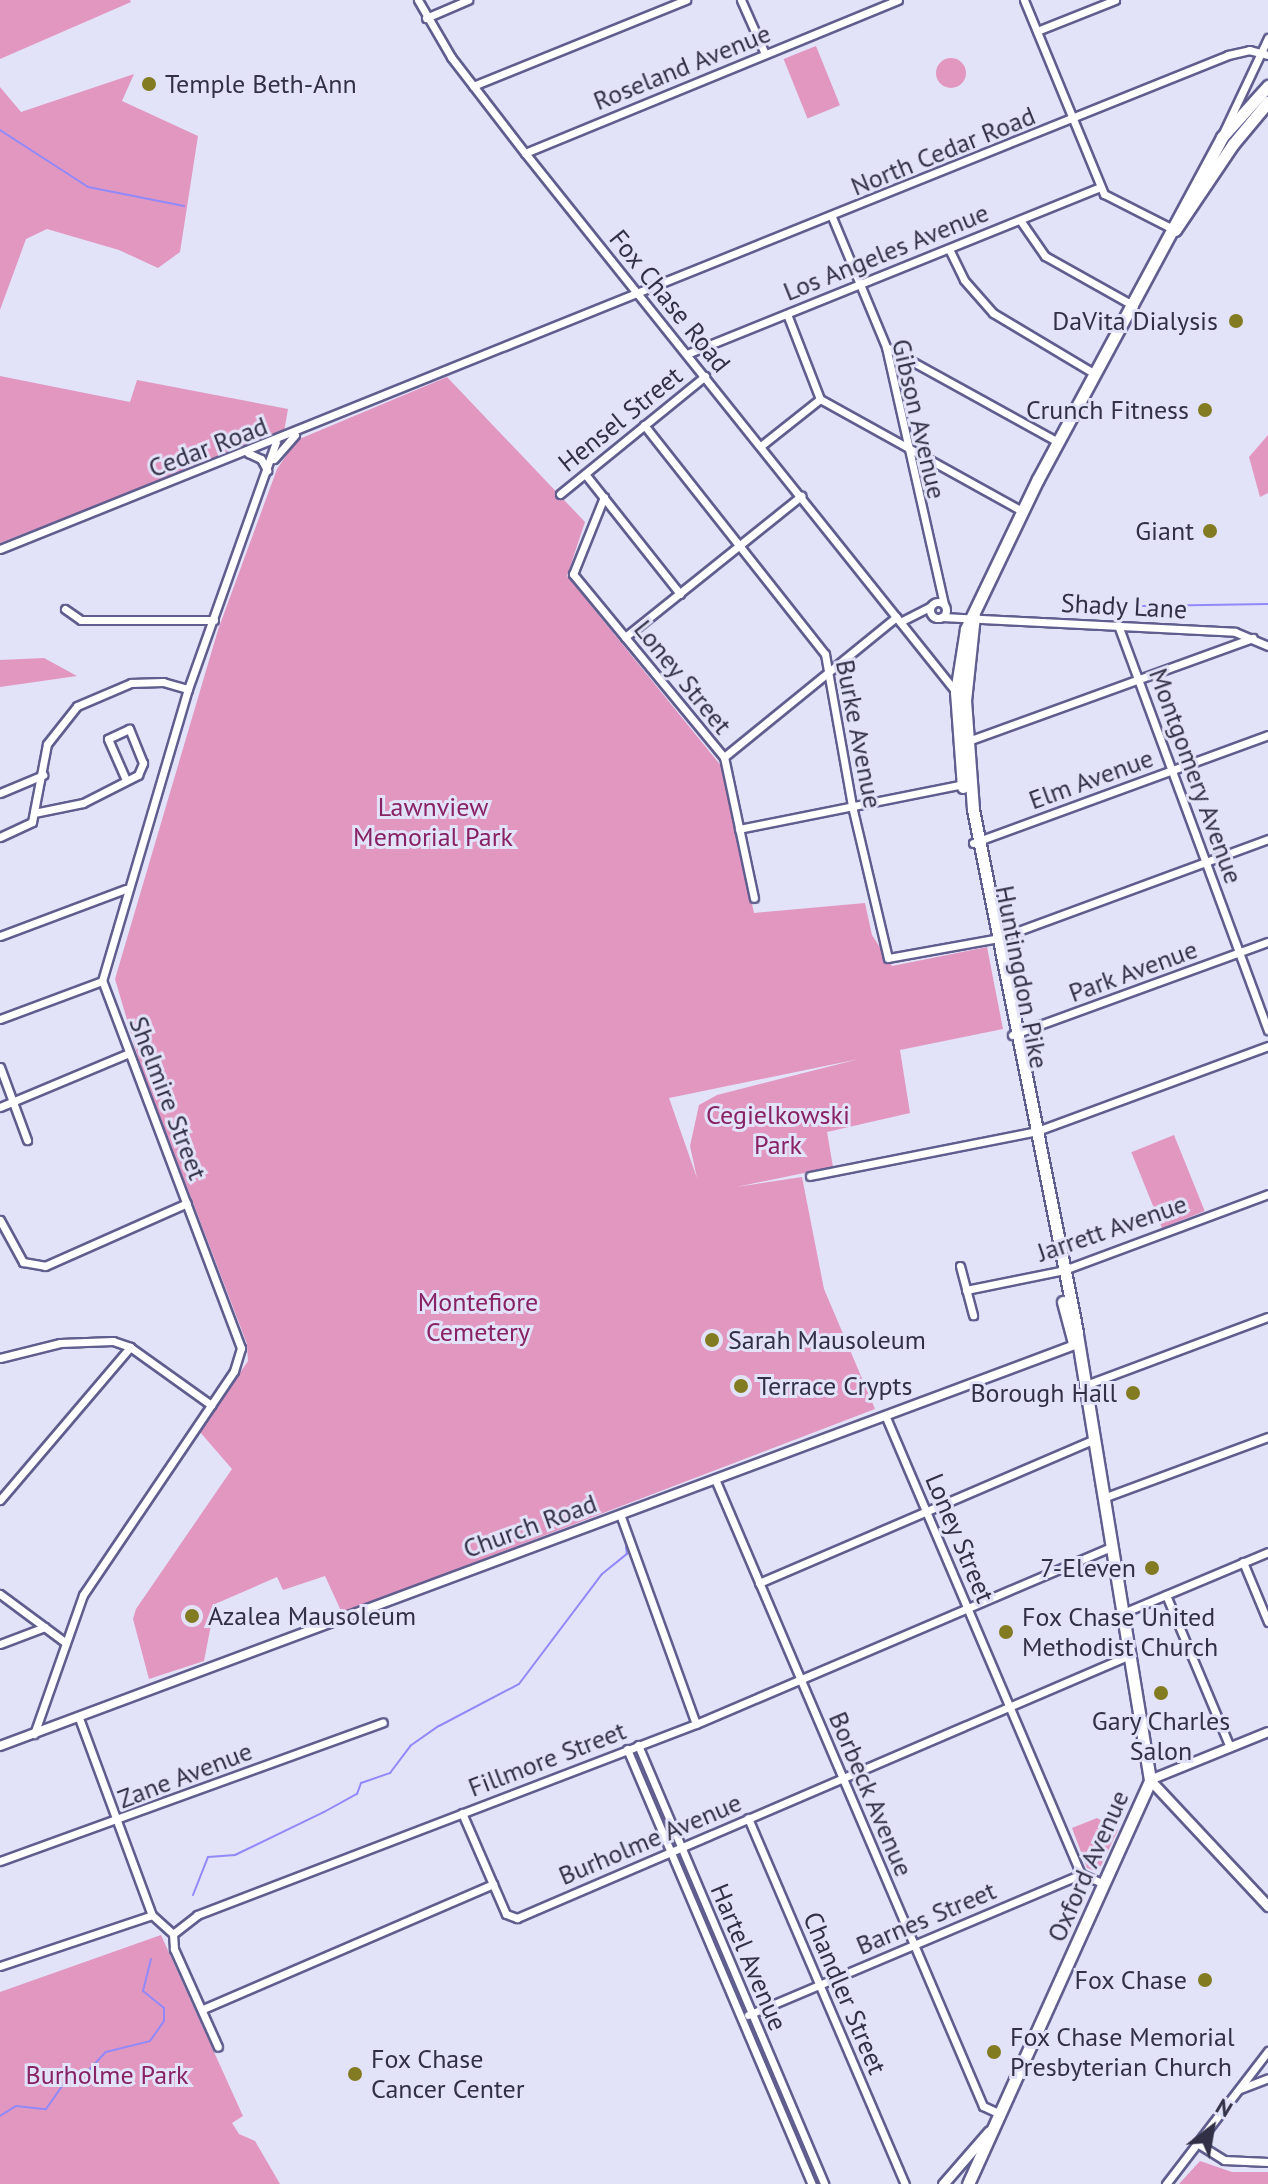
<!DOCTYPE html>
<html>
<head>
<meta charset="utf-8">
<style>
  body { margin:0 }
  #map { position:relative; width:1268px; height:2184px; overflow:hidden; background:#e2e2f8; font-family:"PT Sans",sans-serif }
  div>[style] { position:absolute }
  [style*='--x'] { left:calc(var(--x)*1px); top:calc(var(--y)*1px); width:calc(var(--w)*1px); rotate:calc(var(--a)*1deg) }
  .green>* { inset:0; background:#e297c1; transform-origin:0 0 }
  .round { border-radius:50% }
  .stream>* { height:2px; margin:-1px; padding:0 1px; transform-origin:1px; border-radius:1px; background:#9289f9 }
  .roads { filter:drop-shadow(2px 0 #605e8e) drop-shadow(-2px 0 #605e8e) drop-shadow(0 2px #605e8e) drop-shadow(0 -2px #605e8e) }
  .minor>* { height:7px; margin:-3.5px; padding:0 3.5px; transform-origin:3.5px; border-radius:3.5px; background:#fff }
  .minor>.ring { margin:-3.5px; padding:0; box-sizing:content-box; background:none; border:7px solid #fff; border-radius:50% }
  .tertiary>* { height:8px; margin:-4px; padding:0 4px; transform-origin:4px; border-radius:4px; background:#fff }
  .secondary>* { height:9px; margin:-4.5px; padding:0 4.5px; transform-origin:4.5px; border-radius:4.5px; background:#fff }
  .primary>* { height:11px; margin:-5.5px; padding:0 5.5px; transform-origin:5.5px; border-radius:5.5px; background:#fff }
  .dots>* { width:22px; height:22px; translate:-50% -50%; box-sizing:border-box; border:4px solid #e2e2f8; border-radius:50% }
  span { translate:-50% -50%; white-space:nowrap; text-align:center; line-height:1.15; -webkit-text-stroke:6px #e2e2f8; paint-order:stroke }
  .street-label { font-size:26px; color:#313046 }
  .poi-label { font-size:26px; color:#313046 }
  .left { translate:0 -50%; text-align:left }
  .right { translate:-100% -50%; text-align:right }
  .park-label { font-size:26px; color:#882265 }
  .north { position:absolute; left:1172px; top:2088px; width:80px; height:80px; -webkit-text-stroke:6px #e2e2f8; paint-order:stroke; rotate:31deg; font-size:22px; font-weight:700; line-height:32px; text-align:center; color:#313046 }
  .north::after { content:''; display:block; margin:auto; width:28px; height:36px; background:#313046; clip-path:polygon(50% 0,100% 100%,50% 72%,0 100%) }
</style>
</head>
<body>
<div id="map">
  <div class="green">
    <div style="clip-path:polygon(0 0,130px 0,131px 2px,0 59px)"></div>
    <div style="left:816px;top:46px;width:64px;height:35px;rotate:68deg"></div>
    <div class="round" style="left:936px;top:58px;width:30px;height:30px"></div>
    <div style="clip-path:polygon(134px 74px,122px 101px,198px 136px,180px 252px,158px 268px,119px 250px,47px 229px,26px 239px,0 310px,0 87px,21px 112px)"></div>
    <div style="clip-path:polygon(0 376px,130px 402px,137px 380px,288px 409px,284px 432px,0 543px)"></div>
    <div style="clip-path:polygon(evenodd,447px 377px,585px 522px,567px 576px,722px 767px,754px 913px,865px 903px,872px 935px,892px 966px,987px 947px,1003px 1029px,900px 1050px,910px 1113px,827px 1132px,833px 1167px,736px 1187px,802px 1177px,824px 1289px,875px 1409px,342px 1613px,325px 1576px,283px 1590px,277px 1577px,215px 1604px,204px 1661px,149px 1679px,133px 1619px,136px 1609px,232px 1469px,200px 1432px,248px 1361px,247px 1344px,140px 1064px,115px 979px,218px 630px,277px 469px,297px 440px,447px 377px,859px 1059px,717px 1095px,699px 1105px,690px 1146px,697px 1178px,669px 1098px,859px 1059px)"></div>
    <div style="clip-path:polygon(1268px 435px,1268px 493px,1260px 497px,1249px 457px)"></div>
    <div style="clip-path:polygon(44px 658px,77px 676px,0 687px,0 660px)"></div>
    <div style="left:1174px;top:1135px;width:82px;height:46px;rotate:68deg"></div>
    <div style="clip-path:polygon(1097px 1818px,1118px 1830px,1098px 1872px,1087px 1868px,1072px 1828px)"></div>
    <div style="clip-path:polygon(161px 1935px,243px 2116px,232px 2123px,239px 2134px,255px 2141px,280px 2184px,0 2184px,0 1992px)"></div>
    <div style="clip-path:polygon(1200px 2161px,1232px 2172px,1268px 2172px,1268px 2184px,1179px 2184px)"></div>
  </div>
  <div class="stream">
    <div style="--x:0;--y:130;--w:105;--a:32.9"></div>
    <div style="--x:88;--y:187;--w:98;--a:11.2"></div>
    <div style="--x:1143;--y:606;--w:125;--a:-0.9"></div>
    <div style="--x:193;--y:1895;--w:41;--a:-68.5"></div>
    <div style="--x:208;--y:1857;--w:27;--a:-4"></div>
    <div style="--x:235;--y:1855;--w:99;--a:-25.8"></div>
    <div style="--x:324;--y:1812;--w:38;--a:-29"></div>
    <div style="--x:357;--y:1794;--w:12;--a:-70"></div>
    <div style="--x:361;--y:1783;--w:31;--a:-19"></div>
    <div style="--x:390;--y:1773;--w:34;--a:-53"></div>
    <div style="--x:410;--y:1746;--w:35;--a:-35"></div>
    <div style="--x:439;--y:1726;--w:90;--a:-27.7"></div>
    <div style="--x:519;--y:1684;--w:138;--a:-53"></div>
    <div style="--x:602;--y:1574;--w:32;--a:-39"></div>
    <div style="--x:627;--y:1554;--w:7;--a:-98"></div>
    <div style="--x:0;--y:2116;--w:19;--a:-32"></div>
    <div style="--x:16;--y:2106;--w:30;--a:6"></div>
    <div style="--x:46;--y:2109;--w:38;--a:-55"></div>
    <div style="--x:68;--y:2078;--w:21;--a:-19"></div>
    <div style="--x:88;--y:2071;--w:26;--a:-47"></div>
    <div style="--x:106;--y:2052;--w:45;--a:-14"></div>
    <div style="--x:150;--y:2041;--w:24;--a:-55"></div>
    <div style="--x:164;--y:2021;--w:13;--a:-90"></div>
    <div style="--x:164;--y:2008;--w:27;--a:-141"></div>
    <div style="--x:143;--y:1991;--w:33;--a:-76"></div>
  </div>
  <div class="roads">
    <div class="minor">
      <div style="--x:418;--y:0;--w:66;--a:59.9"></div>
      <div style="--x:451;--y:57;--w:121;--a:52.4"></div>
      <div style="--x:525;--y:153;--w:690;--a:51.35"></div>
      <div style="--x:741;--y:0;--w:59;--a:66"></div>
      <div style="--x:1024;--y:0;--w:210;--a:67.6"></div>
      <div style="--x:1104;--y:194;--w:77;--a:26.9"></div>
      <div style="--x:426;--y:18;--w:46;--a:-23.2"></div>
      <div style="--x:1037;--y:31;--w:84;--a:-21.7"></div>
      <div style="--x:473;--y:86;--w:230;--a:-22"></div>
      <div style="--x:1224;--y:131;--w:103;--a:-64.7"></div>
      <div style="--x:525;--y:153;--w:403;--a:-22.3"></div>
      <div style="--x:832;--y:217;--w:141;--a:67.4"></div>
      <div style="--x:886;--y:347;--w:263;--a:77.3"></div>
      <div style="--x:1020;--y:220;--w:44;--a:55.2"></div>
      <div style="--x:1045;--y:256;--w:102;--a:29.3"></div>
      <div style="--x:949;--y:249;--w:34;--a:64"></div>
      <div style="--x:964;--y:280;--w:44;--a:48.7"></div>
      <div style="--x:993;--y:313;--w:119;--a:30.9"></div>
      <div style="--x:787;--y:314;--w:91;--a:68.8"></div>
      <div style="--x:820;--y:399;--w:231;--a:29"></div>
      <div style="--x:886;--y:347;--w:196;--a:28.9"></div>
      <div style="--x:687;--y:354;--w:445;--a:-22"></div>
      <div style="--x:644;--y:425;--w:292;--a:51.7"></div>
      <div style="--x:825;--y:654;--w:154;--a:79.9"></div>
      <div style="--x:852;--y:806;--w:156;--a:76.7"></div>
      <div style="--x:888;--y:958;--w:113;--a:-10.2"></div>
      <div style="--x:999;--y:938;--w:287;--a:-20.2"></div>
      <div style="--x:762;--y:445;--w:74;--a:-38.4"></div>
      <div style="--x:248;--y:453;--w:14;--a:25"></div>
      <div style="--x:261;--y:459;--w:13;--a:61"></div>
      <div style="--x:274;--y:459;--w:32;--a:-49"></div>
      <div style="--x:585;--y:474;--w:153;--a:51.6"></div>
      <div style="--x:560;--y:494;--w:187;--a:-39.1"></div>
      <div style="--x:604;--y:497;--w:83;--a:111.9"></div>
      <div style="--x:573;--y:574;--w:237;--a:50.5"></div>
      <div style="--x:724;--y:757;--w:144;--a:78"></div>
      <div style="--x:0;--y:549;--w:1324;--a:-21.91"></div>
      <div style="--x:1228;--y:55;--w:22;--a:-13"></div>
      <div style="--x:1249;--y:50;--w:20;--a:15"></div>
      <div class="ring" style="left:930px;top:602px;width:9px;height:9px"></div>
      <div style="--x:65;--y:609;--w:19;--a:35"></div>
      <div style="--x:81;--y:620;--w:133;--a:0"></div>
      <div style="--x:942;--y:617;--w:293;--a:2.9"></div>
      <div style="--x:1235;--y:632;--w:36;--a:23"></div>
      <div style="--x:900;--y:622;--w:34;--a:-27"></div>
      <div style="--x:1118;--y:625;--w:432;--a:69.7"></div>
      <div style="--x:625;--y:637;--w:226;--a:-38.7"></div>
      <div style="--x:968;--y:741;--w:303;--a:-19.9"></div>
      <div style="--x:724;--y:757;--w:222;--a:-39.1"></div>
      <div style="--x:0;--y:793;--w:47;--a:-22.7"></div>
      <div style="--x:34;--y:813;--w:50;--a:-11.5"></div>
      <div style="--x:83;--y:803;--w:62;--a:-27"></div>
      <div style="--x:138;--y:775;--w:13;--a:-67"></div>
      <div style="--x:143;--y:763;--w:37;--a:-112"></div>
      <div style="--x:129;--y:729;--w:23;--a:155"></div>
      <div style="--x:108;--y:739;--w:45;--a:66.3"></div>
      <div style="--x:739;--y:829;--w:229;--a:-11.3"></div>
      <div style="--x:0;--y:837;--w:35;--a:-25"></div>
      <div style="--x:32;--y:822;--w:79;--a:-79.1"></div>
      <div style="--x:47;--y:744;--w:48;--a:-51.7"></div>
      <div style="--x:77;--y:706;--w:59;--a:-23.1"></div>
      <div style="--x:131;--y:683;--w:32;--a:-2"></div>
      <div style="--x:163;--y:682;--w:26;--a:16"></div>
      <div style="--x:973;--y:843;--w:314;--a:-20.1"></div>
      <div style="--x:0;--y:936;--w:134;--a:-20.5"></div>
      <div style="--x:0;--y:1019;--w:109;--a:-20.4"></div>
      <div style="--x:1012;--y:1035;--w:272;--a:-20"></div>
      <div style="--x:0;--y:1067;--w:78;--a:69.7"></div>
      <div style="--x:0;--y:1107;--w:140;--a:-22.7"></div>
      <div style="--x:810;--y:1176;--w:231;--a:-11.2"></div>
      <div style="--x:1037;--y:1131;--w:246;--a:-20.2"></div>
      <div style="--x:0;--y:1220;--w:48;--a:61.3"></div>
      <div style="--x:23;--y:1262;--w:22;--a:10"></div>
      <div style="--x:45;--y:1266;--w:155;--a:-23.9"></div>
      <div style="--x:960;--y:1266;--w:51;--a:75.1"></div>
      <div style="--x:966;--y:1290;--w:100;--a:-11.5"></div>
      <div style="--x:1064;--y:1270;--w:218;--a:-20.4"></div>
      <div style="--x:0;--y:1358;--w:62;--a:-14"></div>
      <div style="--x:60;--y:1343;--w:53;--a:-2.2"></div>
      <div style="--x:113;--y:1341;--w:18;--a:19"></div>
      <div style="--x:130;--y:1347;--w:100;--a:35.6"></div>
      <div style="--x:1083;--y:1386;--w:197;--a:-20.5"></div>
      <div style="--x:885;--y:1415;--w:499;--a:66.9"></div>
      <div style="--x:1081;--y:1874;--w:25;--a:23"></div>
      <div style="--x:715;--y:1479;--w:682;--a:66.86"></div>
      <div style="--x:983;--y:2106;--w:19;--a:25"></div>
      <div style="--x:1103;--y:1498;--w:176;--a:-20.3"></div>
      <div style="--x:0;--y:1500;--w:201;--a:-49.6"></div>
      <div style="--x:620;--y:1514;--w:223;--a:70.1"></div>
      <div style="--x:1243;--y:1562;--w:65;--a:67.4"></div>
      <div style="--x:759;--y:1583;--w:361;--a:-23.2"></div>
      <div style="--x:0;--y:1594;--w:82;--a:36.6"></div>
      <div style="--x:1166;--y:1595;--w:165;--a:67.2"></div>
      <div style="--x:1123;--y:1613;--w:157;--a:-22.8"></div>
      <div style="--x:0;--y:1644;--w:48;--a:-20.7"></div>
      <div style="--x:79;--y:1718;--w:210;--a:69.7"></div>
      <div style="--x:34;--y:1734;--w:147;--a:-70.6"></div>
      <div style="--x:83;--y:1595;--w:270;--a:-56"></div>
      <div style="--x:234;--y:1371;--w:24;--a:-73"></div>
      <div style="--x:241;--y:1348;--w:392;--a:-110.7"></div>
      <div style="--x:102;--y:981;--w:304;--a:-73.6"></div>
      <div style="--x:188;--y:689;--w:262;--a:-70.4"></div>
      <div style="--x:638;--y:1745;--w:477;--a:67"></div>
      <div style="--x:627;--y:1749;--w:473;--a:67"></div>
      <div style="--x:462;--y:1813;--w:110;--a:66.5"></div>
      <div style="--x:506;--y:1914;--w:12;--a:20"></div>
      <div style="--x:517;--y:1918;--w:667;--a:-23.22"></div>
      <div style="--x:748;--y:1818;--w:398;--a:66.8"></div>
      <div style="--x:0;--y:1861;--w:407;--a:-19.9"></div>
      <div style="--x:173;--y:1934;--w:15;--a:86"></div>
      <div style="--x:174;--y:1949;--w:107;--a:65.8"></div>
      <div style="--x:0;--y:1966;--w:160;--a:-18.5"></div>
      <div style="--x:152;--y:1915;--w:28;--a:42"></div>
      <div style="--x:173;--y:1934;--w:31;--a:-38"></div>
      <div style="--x:197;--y:1915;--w:534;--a:-20.95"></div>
      <div style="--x:696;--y:1724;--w:450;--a:-23.1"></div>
      <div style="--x:203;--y:2009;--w:316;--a:-23.3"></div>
      <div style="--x:748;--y:2015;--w:362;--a:-22.9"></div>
      <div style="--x:1240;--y:2089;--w:30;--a:-21"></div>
      <div style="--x:1197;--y:2143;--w:32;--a:32"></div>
      <div style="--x:1224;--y:2160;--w:44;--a:2.6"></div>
      <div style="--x:1166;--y:2184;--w:168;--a:-52.5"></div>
    </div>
    <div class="tertiary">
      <div style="--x:0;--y:1746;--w:1147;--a:-20.46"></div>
      <div style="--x:1150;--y:1780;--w:127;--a:-22.1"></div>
    </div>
    <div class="secondary">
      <div style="--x:1150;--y:1780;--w:173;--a:46.9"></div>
      <div style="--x:943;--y:2184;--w:70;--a:-49"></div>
    </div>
    <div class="primary">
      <div style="--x:1175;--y:230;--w:104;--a:-56"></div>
      <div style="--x:1233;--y:144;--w:55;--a:-50.2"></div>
      <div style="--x:963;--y:787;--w:95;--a:-94.2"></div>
      <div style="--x:956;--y:692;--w:64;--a:-81"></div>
      <div style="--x:966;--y:629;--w:166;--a:-64.4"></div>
      <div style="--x:1038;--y:479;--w:388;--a:-61.7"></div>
      <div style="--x:1222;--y:137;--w:69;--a:-48"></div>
      <div style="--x:1063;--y:1302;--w:42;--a:75"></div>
      <div style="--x:968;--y:2184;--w:443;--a:-65.7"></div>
      <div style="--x:1150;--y:1780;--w:454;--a:-99.3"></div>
      <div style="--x:1077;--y:1332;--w:533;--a:-101.25"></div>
      <div style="--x:973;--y:809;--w:108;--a:-94.2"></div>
      <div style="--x:965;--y:701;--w:85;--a:-84"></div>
    </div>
  </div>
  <div class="dots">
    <div style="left:149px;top:84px;background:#827b22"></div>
    <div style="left:1236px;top:321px;background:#827b22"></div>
    <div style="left:1205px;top:410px;background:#827b22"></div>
    <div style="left:1210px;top:531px;background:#827b22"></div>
    <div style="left:712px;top:1340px;background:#827b22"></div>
    <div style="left:741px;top:1386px;background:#827b22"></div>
    <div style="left:1133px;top:1393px;background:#827b22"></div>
    <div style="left:1152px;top:1568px;background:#827b22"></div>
    <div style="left:192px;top:1616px;background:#827b22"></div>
    <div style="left:1006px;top:1632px;background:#827b22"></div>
    <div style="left:1161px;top:1693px;background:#827b22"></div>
    <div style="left:1205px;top:1980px;background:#827b22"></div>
    <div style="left:994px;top:2052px;background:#827b22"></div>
    <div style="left:355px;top:2074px;background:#827b22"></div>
  </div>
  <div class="street-label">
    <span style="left:682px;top:67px;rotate:-22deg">Roseland Avenue</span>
    <span style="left:943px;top:151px;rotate:-22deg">North Cedar Road</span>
    <span style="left:886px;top:252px;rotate:-22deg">Los Angeles Avenue</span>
    <span style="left:670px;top:301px;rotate:51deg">Fox Chase Road</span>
    <span style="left:620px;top:419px;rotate:-39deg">Hensel Street</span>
    <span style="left:919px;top:419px;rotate:77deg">Gibson Avenue</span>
    <span style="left:208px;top:447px;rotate:-21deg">Cedar Road</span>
    <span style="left:1124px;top:606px;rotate:3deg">Shady Lane</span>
    <span style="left:683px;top:677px;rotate:51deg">Loney Street</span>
    <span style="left:859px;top:734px;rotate:79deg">Burke Avenue</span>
    <span style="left:1196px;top:776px;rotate:70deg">Montgomery Avenue</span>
    <span style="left:1091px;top:779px;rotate:-20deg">Elm Avenue</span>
    <span style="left:1133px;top:971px;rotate:-20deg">Park Avenue</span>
    <span style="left:1022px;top:977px;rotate:79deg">Huntingdon Pike</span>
    <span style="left:168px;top:1098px;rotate:69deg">Shelmire Street</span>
    <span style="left:1112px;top:1228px;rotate:-19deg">Jarrett Avenue</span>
    <span style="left:530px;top:1526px;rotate:-20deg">Church Road</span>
    <span style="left:960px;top:1538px;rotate:67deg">Loney Street</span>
    <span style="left:547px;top:1759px;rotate:-21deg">Fillmore Street</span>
    <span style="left:185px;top:1775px;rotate:-21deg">Zane Avenue</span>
    <span style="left:871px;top:1794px;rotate:67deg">Borbeck Avenue</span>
    <span style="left:650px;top:1839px;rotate:-23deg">Burholme Avenue</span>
    <span style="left:1088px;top:1866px;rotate:-66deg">Oxford Avenue</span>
    <span style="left:926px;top:1918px;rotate:-23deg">Barnes Street</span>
    <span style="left:749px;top:1957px;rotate:67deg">Hartel Avenue</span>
    <span style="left:845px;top:1993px;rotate:67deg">Chandler Street</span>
  </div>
  <div class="poi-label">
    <span class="left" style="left:165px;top:84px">Temple Beth-Ann</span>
    <span class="right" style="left:1218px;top:321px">DaVita Dialysis</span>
    <span class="right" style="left:1189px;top:410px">Crunch Fitness</span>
    <span class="right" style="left:1194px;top:531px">Giant</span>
    <span class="left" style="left:728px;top:1340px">Sarah Mausoleum</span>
    <span class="left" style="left:757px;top:1386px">Terrace Crypts</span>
    <span class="right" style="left:1117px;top:1393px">Borough Hall</span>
    <span class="right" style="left:1136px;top:1568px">7-Eleven</span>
    <span class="left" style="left:208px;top:1616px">Azalea Mausoleum</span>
    <span class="left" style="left:1022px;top:1632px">Fox Chase United<br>Methodist Church</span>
    <span style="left:1161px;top:1736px">Gary Charles<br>Salon</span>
    <span class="right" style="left:1187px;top:1980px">Fox Chase</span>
    <span class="left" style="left:1010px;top:2052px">Fox Chase Memorial<br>Presbyterian Church</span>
    <span class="left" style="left:371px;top:2074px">Fox Chase<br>Cancer Center</span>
  </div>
  <div class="park-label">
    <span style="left:433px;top:822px">Lawnview<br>Memorial Park</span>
    <span style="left:778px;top:1130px">Cegielkowski<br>Park</span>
    <span style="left:478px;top:1317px">Montefiore<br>Cemetery</span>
    <span style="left:107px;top:2075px">Burholme Park</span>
  </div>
  <div class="north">N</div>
</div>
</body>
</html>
